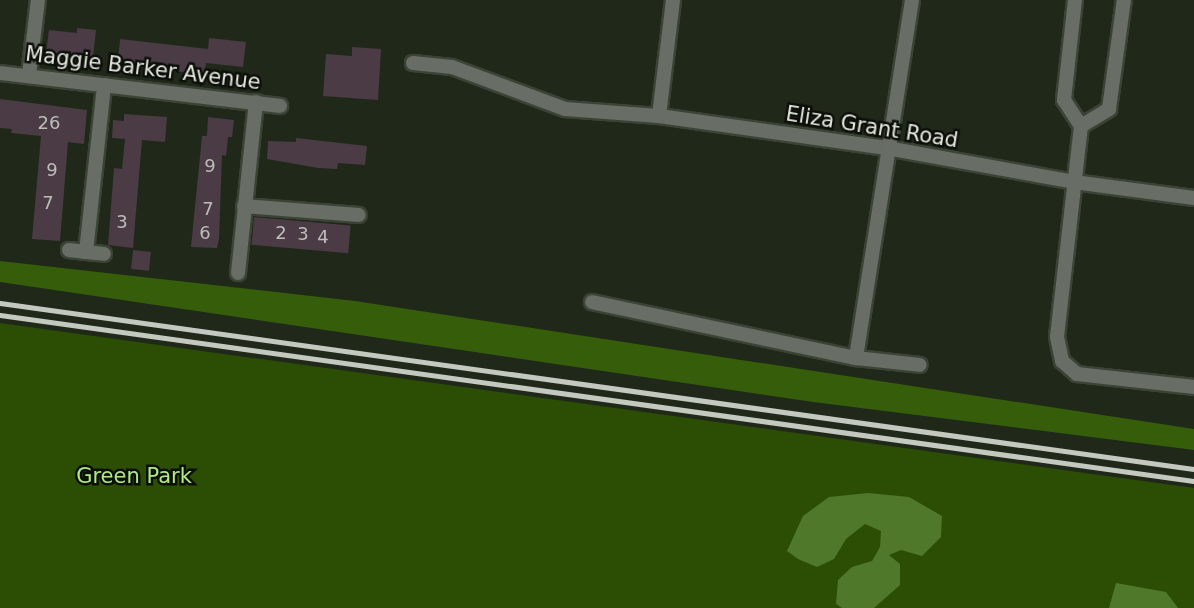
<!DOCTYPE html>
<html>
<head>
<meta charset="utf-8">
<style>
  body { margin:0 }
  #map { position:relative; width:1194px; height:608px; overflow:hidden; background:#20281a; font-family:"DejaVu Sans",sans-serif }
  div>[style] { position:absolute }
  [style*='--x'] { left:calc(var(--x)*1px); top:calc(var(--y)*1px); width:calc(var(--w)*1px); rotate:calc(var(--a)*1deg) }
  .green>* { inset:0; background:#2c4e04 }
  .forest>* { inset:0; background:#365d09 }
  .water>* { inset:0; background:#4f782b }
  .building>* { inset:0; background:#4a3b45; transform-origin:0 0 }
  .roads { filter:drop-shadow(2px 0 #3b4336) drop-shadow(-2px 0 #3b4336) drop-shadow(0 2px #3b4336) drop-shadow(0 -2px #3b4336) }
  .street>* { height:14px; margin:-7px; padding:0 7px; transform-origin:7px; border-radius:7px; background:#686d65 }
  .rail>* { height:5px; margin:-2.5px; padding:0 2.5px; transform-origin:2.5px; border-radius:2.5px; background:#c4c9c0 }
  span { translate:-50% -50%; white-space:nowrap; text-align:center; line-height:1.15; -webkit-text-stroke:5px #0c0f09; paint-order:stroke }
  .number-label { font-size:18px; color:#bdbdb8 }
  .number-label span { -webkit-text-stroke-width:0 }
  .street-label { font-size:21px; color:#e3e8df }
  .park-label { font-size:21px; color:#aee981 }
</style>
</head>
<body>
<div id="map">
  <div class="green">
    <div style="clip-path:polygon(0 323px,1194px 488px,1194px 608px,0 608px)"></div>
  </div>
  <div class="forest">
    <div style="clip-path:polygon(0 261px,355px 301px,1194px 429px,1194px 450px,813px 402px,0 282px)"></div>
  </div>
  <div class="water">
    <div style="clip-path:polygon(868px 493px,909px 497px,942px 516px,941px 537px,922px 556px,901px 550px,889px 555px,900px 564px,900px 585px,874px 608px,842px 608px,836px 604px,838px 580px,852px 567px,872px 561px,880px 547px,881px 531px,865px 524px,846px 539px,834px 559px,817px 567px,798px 559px,787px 551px,803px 516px,829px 497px)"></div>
    <div style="clip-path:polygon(1116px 583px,1166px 592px,1178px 608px,1109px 608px)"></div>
  </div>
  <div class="building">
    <div style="clip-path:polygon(77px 28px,96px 30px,93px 57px,46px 53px,49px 30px,77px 33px)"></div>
    <div style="clip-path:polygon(209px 38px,246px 42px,243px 67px,206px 63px,205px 72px,198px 74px,136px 67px,130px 61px,118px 60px,120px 39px,208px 49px)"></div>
    <div style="clip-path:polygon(352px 47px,381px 49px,378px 100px,323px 96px,326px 54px,352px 56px)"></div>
    <div style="clip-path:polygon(0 99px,87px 110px,84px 144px,68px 142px,60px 241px,32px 239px,41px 136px,11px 133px,12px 129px,0 128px)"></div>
    <div style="clip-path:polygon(124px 114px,167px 117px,165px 142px,142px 140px,133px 248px,108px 245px,114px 168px,122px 169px,125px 139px,112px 138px,113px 120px,124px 121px)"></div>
    <div style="clip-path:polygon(208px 117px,234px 120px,232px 137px,228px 137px,226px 156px,222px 155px,219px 239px,217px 248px,191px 247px,202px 136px,207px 136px)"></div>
    <div style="clip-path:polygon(296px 138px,367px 146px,365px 165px,338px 163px,337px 169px,318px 168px,267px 159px,268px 141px,296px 142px)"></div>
    <div style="left:254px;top:217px;width:97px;height:28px;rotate:5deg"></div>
    <div style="left:133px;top:250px;width:18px;height:19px;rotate:6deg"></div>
  </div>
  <div class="roads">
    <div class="street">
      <div style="--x:673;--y:0;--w:117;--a:96.9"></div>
      <div style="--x:659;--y:116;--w:230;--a:8"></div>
      <div style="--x:887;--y:148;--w:190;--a:10.3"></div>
      <div style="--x:1074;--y:182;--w:121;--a:7.6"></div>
      <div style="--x:912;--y:0;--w:362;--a:98.9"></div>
      <div style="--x:856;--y:358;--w:64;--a:6.2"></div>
      <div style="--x:1075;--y:0;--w:101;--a:96.3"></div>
      <div style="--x:1064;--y:100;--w:31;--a:57"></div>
      <div style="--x:1081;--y:126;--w:212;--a:96.5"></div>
      <div style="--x:1057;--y:337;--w:25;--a:78"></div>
      <div style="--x:1062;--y:361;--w:20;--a:41"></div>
      <div style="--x:1077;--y:374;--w:118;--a:6.3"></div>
      <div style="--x:413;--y:63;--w:39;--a:6"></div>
      <div style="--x:452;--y:67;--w:121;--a:20.4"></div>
      <div style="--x:565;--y:109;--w:94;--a:4.3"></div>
      <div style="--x:0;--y:73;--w:282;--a:6.7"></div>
      <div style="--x:29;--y:75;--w:76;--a:-83.2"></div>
      <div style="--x:1081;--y:126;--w:33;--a:-31"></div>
      <div style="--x:1109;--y:109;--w:110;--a:-82.2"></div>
      <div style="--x:244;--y:206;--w:115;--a:4.5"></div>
      <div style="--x:69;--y:250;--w:17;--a:7"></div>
      <div style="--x:86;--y:252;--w:168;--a:-83.8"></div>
      <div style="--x:86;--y:252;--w:18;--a:6"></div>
      <div style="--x:238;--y:273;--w:172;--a:-84"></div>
      <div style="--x:592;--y:302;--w:270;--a:12"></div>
    </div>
  </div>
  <div class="rail">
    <div style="--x:0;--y:303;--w:1205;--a:7.92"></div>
    <div style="--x:0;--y:315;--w:1205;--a:7.92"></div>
  </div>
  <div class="number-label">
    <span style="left:49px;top:123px">26</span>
    <span style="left:210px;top:166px">9</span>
    <span style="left:52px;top:170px">9</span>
    <span style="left:48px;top:203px">7</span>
    <span style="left:208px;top:209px">7</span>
    <span style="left:122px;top:222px">3</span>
    <span style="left:205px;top:233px">6</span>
    <span style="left:281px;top:233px">2</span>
    <span style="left:303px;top:234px">3</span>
    <span style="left:323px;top:237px">4</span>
  </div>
  <div class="street-label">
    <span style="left:143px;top:68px;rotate:7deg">Maggie Barker Avenue</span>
    <span style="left:872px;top:127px;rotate:9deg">Eliza Grant Road</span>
  </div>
  <div class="park-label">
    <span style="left:134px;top:476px">Green Park</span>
  </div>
</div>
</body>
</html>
